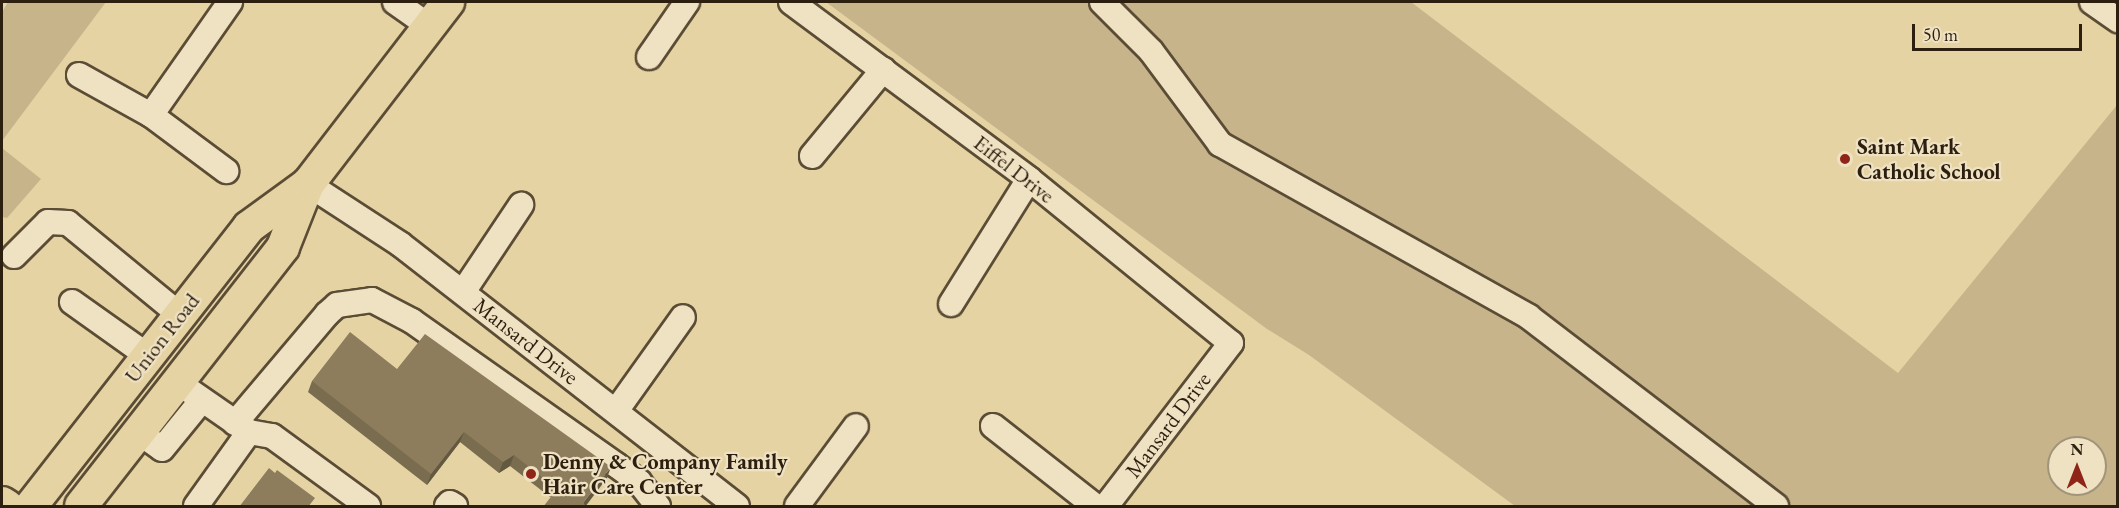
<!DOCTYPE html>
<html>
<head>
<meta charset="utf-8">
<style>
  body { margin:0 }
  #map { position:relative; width:2119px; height:508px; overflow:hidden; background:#e6d3a3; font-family:"EB Garamond",serif }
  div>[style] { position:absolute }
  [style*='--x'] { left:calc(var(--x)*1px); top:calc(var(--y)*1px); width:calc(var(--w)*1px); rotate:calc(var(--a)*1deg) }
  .green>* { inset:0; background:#c7b48a }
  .roads { filter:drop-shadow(2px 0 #5b4c35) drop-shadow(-2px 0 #5b4c35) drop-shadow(0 2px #5b4c35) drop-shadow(0 -2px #5b4c35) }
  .minor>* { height:24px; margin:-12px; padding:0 12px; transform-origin:12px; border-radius:12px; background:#efe2c3 }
  .major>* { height:32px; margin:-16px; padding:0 16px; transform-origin:16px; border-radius:16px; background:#e6d3a3 }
  .wall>* { inset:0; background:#796c4f }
  .shaded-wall>* { inset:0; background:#635840 }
  .building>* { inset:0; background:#8d7d5c }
  .dots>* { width:16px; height:16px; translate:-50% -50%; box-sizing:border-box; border:3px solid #efe2c3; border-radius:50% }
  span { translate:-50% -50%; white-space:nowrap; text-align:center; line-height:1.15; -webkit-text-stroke:4.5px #efe2c3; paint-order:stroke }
  .poi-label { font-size:22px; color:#2d1f10; font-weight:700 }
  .left { translate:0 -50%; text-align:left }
  .street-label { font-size:22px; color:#2d1f10 }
  .frame { position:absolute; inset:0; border:3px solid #2d1f10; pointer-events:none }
  .north { position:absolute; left:2047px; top:436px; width:60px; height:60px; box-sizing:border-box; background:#efe2c3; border:2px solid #a1947b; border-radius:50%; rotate:0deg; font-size:16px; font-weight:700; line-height:24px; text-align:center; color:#2d1f10 }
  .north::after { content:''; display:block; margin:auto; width:21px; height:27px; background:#8f2418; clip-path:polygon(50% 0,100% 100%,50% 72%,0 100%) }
  .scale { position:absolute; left:1912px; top:24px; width:170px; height:27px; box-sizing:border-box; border:3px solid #2d1f10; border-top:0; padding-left:8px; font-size:18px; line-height:21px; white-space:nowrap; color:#2d1f10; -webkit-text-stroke:4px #efe2c3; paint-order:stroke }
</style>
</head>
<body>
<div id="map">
  <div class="green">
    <div style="clip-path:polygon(8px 2px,106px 2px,2px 141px,2px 12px)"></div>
    <div style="clip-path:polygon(evenodd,826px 2px,1411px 2px,1898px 373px,2117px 105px,2117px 506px,1515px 506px,1309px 355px,1267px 329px,826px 2px,2059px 448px,2095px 448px,2095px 484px,2059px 484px,2059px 448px)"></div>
    <div style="clip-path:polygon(2px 148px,41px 179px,7px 218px,2px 217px)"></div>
  </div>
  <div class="roads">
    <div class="minor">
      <div style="--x:395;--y:2;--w:42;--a:35.2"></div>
      <div style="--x:791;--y:2;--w:297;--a:36.6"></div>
      <div style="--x:1029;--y:179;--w:260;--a:39.1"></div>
      <div style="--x:1231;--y:343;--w:205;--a:127.5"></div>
      <div style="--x:1102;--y:2;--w:69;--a:45"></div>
      <div style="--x:1151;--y:51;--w:116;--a:53.4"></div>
      <div style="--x:1220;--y:144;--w:354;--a:29.2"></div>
      <div style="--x:1529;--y:317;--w:311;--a:37.4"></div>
      <div style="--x:2092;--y:2;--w:32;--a:35"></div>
      <div style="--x:649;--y:57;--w:67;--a:-55.4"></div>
      <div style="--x:79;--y:75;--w:82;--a:29.1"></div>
      <div style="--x:151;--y:115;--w:94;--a:36.7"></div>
      <div style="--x:151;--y:115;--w:138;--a:-55"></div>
      <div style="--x:812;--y:156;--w:112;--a:-50.5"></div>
      <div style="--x:308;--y:184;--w:110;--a:33.1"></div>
      <div style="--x:400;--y:244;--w:427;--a:37.9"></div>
      <div style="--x:14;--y:256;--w:48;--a:-45"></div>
      <div style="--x:48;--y:222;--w:20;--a:3"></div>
      <div style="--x:68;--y:223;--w:145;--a:39.4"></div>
      <div style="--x:463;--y:292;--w:105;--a:-56.3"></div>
      <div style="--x:72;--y:302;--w:93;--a:35.4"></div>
      <div style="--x:951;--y:304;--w:147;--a:-58"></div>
      <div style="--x:177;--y:382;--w:88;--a:34.8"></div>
      <div style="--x:249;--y:432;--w:23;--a:10"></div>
      <div style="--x:272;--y:436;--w:119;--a:36.1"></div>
      <div style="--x:616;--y:411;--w:115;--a:-54.5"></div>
      <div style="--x:235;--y:423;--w:143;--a:-49.8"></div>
      <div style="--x:327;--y:314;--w:13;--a:-42"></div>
      <div style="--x:337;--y:305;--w:35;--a:-8"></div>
      <div style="--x:372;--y:300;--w:45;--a:27.7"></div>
      <div style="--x:412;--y:321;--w:250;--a:35.2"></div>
      <div style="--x:616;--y:465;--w:29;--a:36"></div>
      <div style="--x:639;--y:482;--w:31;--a:52"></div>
      <div style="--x:993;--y:426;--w:130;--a:38.1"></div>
      <div style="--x:138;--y:432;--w:29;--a:35"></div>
      <div style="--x:162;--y:449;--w:63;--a:-50.8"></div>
      <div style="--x:196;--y:506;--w:91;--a:-54.4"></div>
      <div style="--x:447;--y:506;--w:4;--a:-45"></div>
      <div style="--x:450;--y:503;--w:6;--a:31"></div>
      <div style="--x:797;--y:506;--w:99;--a:-53.6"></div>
    </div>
    <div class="major">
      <div style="--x:2;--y:503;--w:6;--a:31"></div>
      <div style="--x:31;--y:506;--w:354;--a:-52"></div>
      <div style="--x:249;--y:227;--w:73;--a:-36.1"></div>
      <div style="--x:81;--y:506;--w:328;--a:-52"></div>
      <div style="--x:283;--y:247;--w:68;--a:-68.4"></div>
      <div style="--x:308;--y:184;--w:230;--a:-52.4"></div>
    </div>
  </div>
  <div class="wall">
    <div style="clip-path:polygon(397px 369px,607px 478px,550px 497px,510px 466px,499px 473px,460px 442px,427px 485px,308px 392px,312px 381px)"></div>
  </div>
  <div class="shaded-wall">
    <div style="clip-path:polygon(464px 432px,460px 442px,427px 485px,431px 474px)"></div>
    <div style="clip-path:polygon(514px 455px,510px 466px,499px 473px,503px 462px)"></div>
    <div style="clip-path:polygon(611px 467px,607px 478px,585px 507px,583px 503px)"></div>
  </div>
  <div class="building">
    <div style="clip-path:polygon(350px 332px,397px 369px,425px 334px,611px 467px,583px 503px,587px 507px,543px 507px,557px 489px,514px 455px,503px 462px,464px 432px,431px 474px,312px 381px)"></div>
    <div style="clip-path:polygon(269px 468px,275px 473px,277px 470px,315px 498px,308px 507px,239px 507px)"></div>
  </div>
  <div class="dots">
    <div style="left:1845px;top:159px;background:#8f2418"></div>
    <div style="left:531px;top:474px;background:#8f2418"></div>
  </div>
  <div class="poi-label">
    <span class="left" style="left:1857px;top:159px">Saint Mark<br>Catholic School</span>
    <span class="left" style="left:543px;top:474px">Denny &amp; Company Family<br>Hair Care Center</span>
  </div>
  <div class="street-label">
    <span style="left:1014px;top:169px;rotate:38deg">Eiffel Drive</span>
    <span style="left:162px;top:338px;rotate:-52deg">Union Road</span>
    <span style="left:526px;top:341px;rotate:38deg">Mansard Drive</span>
    <span style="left:1168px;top:425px;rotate:-53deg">Mansard Drive</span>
  </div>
  <div class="frame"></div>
  <div class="north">N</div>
  <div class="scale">50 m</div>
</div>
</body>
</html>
